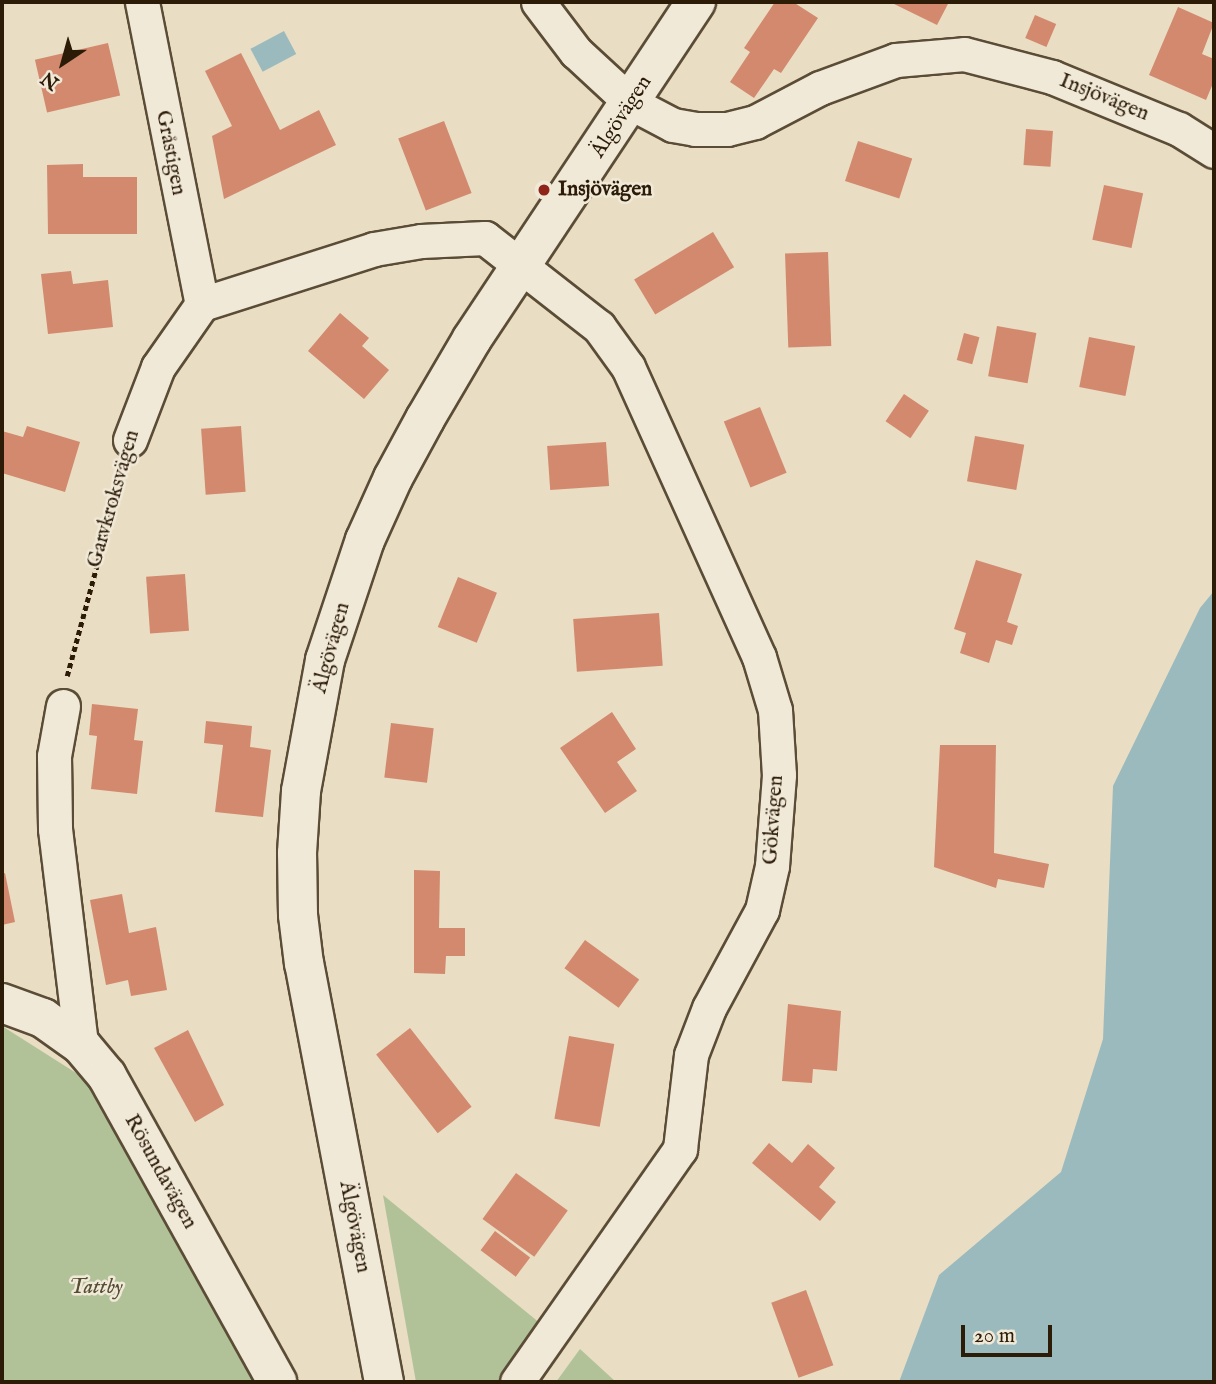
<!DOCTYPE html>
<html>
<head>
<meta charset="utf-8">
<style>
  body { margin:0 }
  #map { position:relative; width:1216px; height:1384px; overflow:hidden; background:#e9ddc3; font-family:"IM FELL English",serif }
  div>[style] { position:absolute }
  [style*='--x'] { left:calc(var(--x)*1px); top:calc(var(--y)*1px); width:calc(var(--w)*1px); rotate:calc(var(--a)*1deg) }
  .green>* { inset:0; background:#b1c298 }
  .water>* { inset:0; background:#9bbabd; transform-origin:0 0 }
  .building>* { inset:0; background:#d2896e; transform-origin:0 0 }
  .path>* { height:4.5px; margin-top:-2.25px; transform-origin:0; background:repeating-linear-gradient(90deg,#2c1b07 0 5px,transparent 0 8.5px) }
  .roads { filter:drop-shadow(2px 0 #5b4c36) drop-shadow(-2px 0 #5b4c36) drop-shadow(0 2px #5b4c36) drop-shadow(0 -2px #5b4c36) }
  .minor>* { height:33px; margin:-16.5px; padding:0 16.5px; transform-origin:16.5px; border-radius:16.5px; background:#f1e9d8 }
  .tertiary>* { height:38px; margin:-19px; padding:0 19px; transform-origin:19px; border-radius:19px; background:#f1e9d8 }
  .dots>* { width:19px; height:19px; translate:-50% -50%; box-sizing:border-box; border:4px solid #f1e9d8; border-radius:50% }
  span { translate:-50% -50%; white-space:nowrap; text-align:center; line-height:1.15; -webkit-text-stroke:5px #f1e9d8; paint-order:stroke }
  .street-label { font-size:21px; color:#2c1b07 }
  .poi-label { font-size:21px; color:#2c1b07; font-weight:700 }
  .left { translate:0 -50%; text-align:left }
  .park-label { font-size:21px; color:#544d32; font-style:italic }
  .frame { position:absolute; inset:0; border:4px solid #2c1b07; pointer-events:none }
  .north { position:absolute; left:28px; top:28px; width:70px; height:70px; -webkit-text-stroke:5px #f1e9d8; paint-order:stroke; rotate:216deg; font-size:19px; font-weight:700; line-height:28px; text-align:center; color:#2c1b07 }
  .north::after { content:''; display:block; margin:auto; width:24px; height:32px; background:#2c1b07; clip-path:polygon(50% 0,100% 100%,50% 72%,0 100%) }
  .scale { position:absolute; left:961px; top:1325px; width:91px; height:32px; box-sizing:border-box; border:4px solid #2c1b07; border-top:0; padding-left:9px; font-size:21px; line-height:24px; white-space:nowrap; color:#2c1b07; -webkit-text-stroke:5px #f1e9d8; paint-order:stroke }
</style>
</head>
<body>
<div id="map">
  <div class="green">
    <div style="clip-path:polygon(2px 1026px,84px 1078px,255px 1382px,2px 1382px)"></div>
    <div style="clip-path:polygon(383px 1195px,541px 1324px,501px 1382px,416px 1382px)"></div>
    <div style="clip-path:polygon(580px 1349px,616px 1382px,556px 1382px)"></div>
  </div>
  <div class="water">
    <div style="left:284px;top:31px;width:26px;height:38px;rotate:62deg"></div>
    <div style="clip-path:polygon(1214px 591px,1214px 1382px,899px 1382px,939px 1275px,1061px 1172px,1103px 1039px,1113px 786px,1200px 608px)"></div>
  </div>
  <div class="building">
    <div style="clip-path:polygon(775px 2px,793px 2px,818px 18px,781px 73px,774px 69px,754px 98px,730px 82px,750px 52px,744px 48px)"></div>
    <div style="clip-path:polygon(890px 2px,949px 2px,937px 25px)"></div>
    <div style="clip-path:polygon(1178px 7px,1214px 23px,1202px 54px,1214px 59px,1214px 81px,1206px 100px,1149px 75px)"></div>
    <div style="left:1035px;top:15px;width:23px;height:25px;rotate:23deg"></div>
    <div style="left:108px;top:43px;width:54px;height:75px;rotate:77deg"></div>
    <div style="clip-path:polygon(241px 53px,280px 130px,319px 110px,336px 145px,224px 199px,212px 136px,232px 126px,205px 71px)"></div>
    <div style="left:444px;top:121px;width:77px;height:49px;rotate:69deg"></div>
    <div style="left:1026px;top:129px;width:27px;height:36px;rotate:4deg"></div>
    <div style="left:858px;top:141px;width:57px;height:42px;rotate:18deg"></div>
    <div style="clip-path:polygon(83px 164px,83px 177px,137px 177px,137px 234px,48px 234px,47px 165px)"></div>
    <div style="left:1104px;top:185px;width:40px;height:56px;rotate:12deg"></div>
    <div style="left:713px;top:232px;width:41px;height:92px;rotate:59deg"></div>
    <div style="left:828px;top:252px;width:94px;height:43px;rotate:88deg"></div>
    <div style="clip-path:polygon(71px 271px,73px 284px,108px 280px,113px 327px,48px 334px,41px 274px)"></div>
    <div style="clip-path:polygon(340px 313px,369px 338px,362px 346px,389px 370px,364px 399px,308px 351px)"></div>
    <div style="left:997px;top:326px;width:40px;height:51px;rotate:10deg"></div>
    <div style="left:964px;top:333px;width:16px;height:28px;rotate:15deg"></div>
    <div style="left:1089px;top:337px;width:47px;height:51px;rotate:11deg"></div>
    <div style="left:904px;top:394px;width:30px;height:33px;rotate:34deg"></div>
    <div style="left:760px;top:407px;width:71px;height:39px;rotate:68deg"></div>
    <div style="clip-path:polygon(27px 426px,80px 442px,65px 492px,2px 473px,2px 431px,23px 437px)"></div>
    <div style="left:241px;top:426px;width:66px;height:40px;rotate:86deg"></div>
    <div style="left:975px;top:436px;width:50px;height:46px;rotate:10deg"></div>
    <div style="left:606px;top:442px;width:44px;height:59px;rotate:86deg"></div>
    <div style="clip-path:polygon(976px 560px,1022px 574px,1007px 622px,1018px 626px,1012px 645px,996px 640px,989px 663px,960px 653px,966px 633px,954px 629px)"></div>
    <div style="left:185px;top:574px;width:57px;height:39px;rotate:86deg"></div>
    <div style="left:458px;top:577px;width:42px;height:54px;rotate:22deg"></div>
    <div style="left:659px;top:613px;width:53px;height:86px;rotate:86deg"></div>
    <div style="clip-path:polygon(92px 704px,138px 709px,134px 740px,143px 741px,137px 794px,91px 789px,97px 736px,89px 735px)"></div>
    <div style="clip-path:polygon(612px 712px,636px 749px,617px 762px,637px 791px,605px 813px,560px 748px)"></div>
    <div style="clip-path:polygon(206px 721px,252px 726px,250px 747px,271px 750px,263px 817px,215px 812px,223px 745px,204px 743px)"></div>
    <div style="left:391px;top:723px;width:43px;height:55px;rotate:7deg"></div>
    <div style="clip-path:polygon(940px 745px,996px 745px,994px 853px,1049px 864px,1044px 888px,998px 879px,996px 888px,934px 867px)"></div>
    <div style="clip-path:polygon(414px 870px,440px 871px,439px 928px,465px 928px,465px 956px,446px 956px,445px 974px,414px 973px)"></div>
    <div style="clip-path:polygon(5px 873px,15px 922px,2px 925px,2px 874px)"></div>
    <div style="clip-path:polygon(122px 894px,129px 933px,156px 927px,167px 990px,131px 996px,128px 980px,106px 985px,90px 900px)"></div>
    <div style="left:585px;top:940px;width:67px;height:35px;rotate:36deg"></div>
    <div style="clip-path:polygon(788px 1004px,841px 1011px,837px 1071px,813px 1069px,812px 1083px,782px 1081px)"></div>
    <div style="left:410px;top:1028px;width:100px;height:43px;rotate:52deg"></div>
    <div style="clip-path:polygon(188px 1030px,224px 1105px,195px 1122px,154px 1048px)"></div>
    <div style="left:569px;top:1036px;width:46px;height:84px;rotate:10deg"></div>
    <div style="clip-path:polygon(769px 1143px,792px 1163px,808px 1144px,835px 1168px,819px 1187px,836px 1202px,820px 1221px,752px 1163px)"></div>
    <div style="left:516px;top:1173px;width:64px;height:57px;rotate:36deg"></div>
    <div style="left:495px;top:1231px;width:44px;height:24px;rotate:37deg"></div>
    <div style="left:806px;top:1290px;width:80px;height:37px;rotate:70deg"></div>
  </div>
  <div class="path">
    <div style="--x:67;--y:676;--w:215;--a:-74.9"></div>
  </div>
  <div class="roads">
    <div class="minor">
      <div style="--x:142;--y:2;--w:308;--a:78.8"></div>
      <div style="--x:538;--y:2;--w:63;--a:52.8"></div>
      <div style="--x:576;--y:52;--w:75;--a:42.8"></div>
      <div style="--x:631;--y:103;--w:47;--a:27.6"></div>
      <div style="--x:673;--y:125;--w:22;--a:10"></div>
      <div style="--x:695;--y:129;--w:32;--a:0"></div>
      <div style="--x:727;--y:129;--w:29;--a:-14"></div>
      <div style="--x:755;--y:122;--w:73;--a:-27.6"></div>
      <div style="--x:820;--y:88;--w:81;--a:-20.2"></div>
      <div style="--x:896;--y:60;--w:68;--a:-5"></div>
      <div style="--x:964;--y:54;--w:91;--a:14.6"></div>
      <div style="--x:1052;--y:77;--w:137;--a:22.3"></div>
      <div style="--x:1179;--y:129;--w:41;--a:32.2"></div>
      <div style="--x:130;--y:440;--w:78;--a:-69"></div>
      <div style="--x:158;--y:367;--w:77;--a:-55.1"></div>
      <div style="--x:202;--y:304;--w:181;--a:-17.7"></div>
      <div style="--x:374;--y:249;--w:48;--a:-9.7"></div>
      <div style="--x:421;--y:241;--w:64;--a:-2.7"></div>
      <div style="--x:485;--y:238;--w:145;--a:38"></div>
      <div style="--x:599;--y:327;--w:49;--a:54.1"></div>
      <div style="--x:628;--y:367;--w:318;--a:65.7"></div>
      <div style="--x:759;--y:657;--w:55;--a:73.2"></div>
      <div style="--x:775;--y:710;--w:65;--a:86.5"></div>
      <div style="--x:779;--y:775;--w:91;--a:94.4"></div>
      <div style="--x:772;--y:866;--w:45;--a:102.8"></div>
      <div style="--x:762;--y:910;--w:111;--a:118.4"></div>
      <div style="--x:709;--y:1008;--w:50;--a:111"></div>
      <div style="--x:691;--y:1055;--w:95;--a:96.7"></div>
      <div style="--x:680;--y:1149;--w:284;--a:125"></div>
      <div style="--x:63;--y:706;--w:51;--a:100.2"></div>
      <div style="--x:54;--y:756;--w:73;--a:89.2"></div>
      <div style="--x:55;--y:829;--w:218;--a:83.1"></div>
    </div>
    <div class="tertiary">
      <div style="--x:2;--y:1003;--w:44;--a:20.1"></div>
      <div style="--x:43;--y:1018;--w:47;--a:35.4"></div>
      <div style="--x:81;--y:1045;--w:40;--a:50"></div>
      <div style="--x:107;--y:1076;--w:350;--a:60.9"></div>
      <div style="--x:384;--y:1382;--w:426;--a:-100.8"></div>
      <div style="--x:304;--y:964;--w:49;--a:-97"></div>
      <div style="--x:298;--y:915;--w:62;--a:-90.9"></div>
      <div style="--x:297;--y:853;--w:62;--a:-86.3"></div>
      <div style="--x:301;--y:791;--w:133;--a:-79.6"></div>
      <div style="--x:325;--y:660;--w:126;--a:-71.6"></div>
      <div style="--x:365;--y:540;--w:68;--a:-65.7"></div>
      <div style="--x:393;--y:478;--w:67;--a:-61.5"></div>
      <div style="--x:425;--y:419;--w:93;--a:-59.6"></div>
      <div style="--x:472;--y:339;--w:405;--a:-56.4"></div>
    </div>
  </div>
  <div class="dots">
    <div style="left:544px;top:190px;background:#8f2418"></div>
  </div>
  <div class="street-label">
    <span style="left:1104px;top:98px;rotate:22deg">Insjövägen</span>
    <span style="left:622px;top:117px;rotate:-57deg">Älgövägen</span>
    <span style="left:170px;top:153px;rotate:79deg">Gråstigen</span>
    <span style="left:114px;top:499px;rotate:-74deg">Garvkroksvägen</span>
    <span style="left:332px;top:648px;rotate:-75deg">Älgövägen</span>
    <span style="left:774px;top:820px;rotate:-86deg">Gökvägen</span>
    <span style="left:160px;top:1172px;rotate:61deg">Rösundavägen</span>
    <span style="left:354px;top:1227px;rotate:79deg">Älgövägen</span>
  </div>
  <div class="poi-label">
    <span class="left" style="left:558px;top:190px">Insjövägen</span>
  </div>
  <div class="park-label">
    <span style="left:96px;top:1288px">Tattby</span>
  </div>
  <div class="frame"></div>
  <div class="north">N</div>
  <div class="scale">20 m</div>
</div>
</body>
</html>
